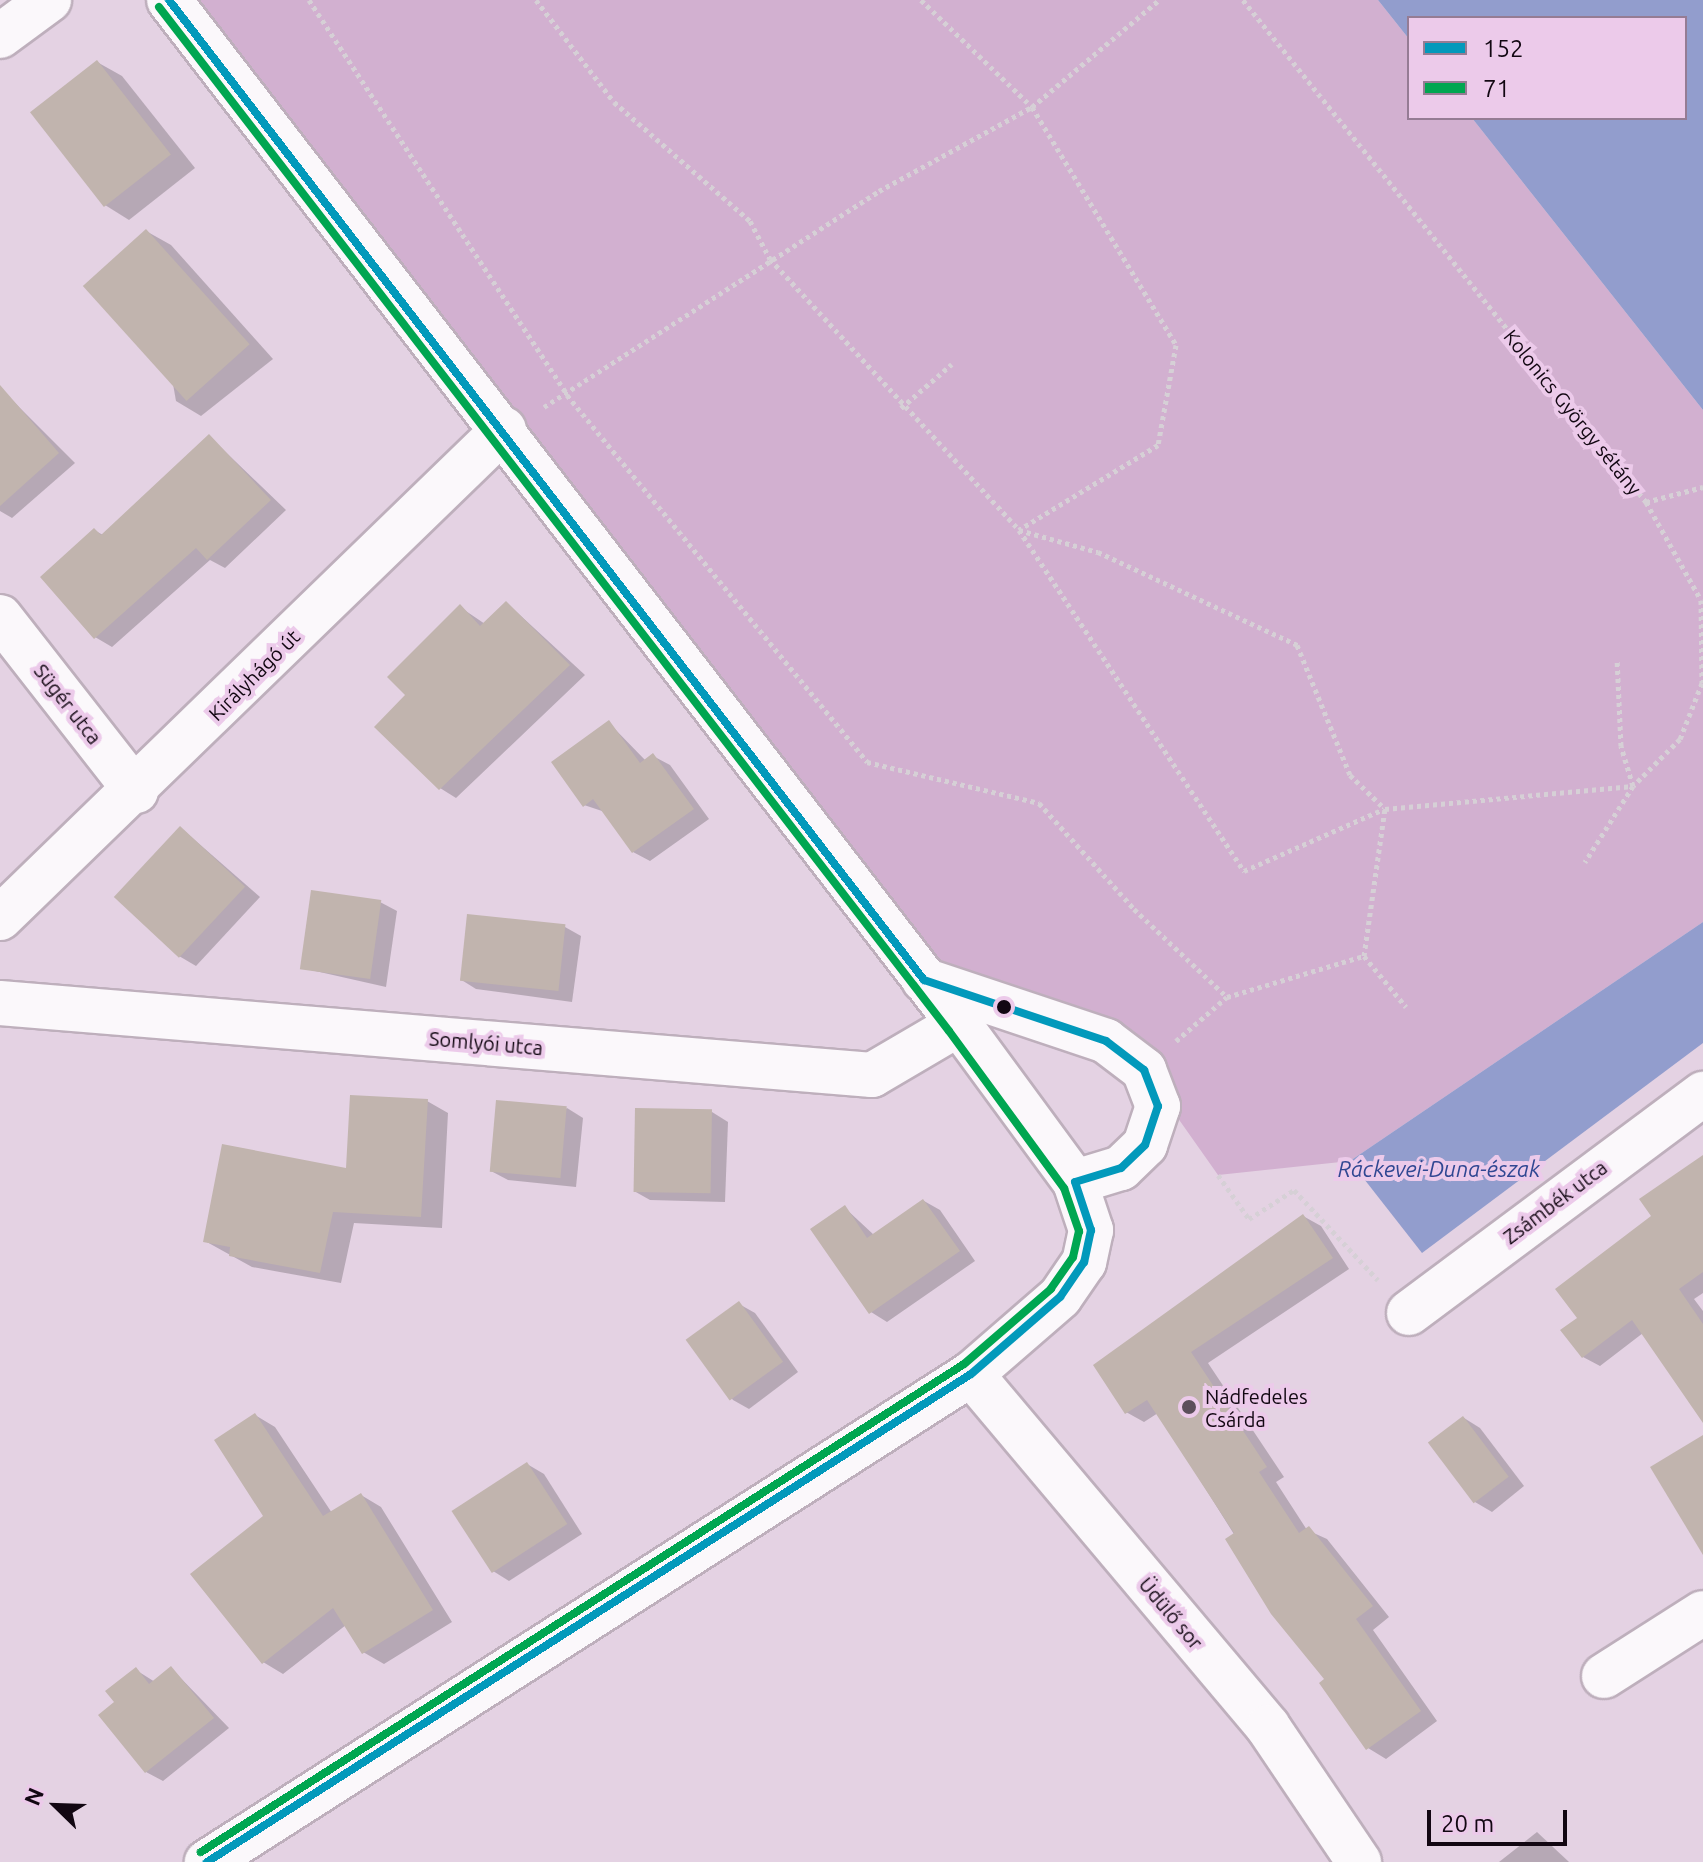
<!DOCTYPE html>
<html>
<head>
<meta charset="utf-8">
<style>
  body { margin:0 }
  #map { position:relative; width:1703px; height:1862px; overflow:hidden; background:#e4d2e3; font-family:Ubuntu,sans-serif }
  div>[style] { position:absolute }
  [style*='--x'] { left:calc(var(--x)*1px); top:calc(var(--y)*1px); width:calc(var(--w)*1px); rotate:calc(var(--a)*1deg) }
  .green>* { inset:0; background:#d2b0d0 }
  .water>* { inset:0; background:#929dcd }
  .shadow>* { inset:0; background:#0003 }
  .building>* { inset:0; background:#c1b4ae; transform-origin:0 0 }
  .path>* { height:5px; margin-top:-2.5px; transform-origin:0; background:repeating-linear-gradient(90deg,#d6d0d6 0 4px,transparent 0 8px) }
  .roads { filter:drop-shadow(2px 0 #beafbc) drop-shadow(-2px 0 #beafbc) drop-shadow(0 2px #beafbc) drop-shadow(0 -2px #beafbc) }
  .minor>* { height:44px; margin:-22px; padding:0 22px; transform-origin:22px; border-radius:22px; background:#fbf8fb }
  .bus-1>* { height:8px; margin:-4px; padding:0 4px; transform-origin:4px; border-radius:4px; background:#0299bb }
  .bus-2>* { height:8px; margin:-4px; padding:0 4px; transform-origin:4px; border-radius:4px; background:#00a651 }
  .dots>* { width:22px; height:22px; translate:-50% -50%; box-sizing:border-box; border:4px solid #eccaea; border-radius:50% }
  span { translate:-50% -50%; white-space:nowrap; text-align:center; line-height:1.15; -webkit-text-stroke:8px #eccaea; paint-order:stroke }
  .street-label { font-size:20px; color:#120712 }
  .poi-label { font-size:20px; color:#120712 }
  .left { translate:0 -50%; text-align:left }
  .water-label { font-size:22px; color:#304792; font-style:italic }
  .legend { position:absolute; left:1407px; top:16px; width:280px; height:104px; box-sizing:border-box; background:#eccaea; border:2px solid #957c94; margin:0; padding:10px 14px; list-style:none; font-size:24px; color:#120712 }
  .legend li { display:flex; align-items:center; gap:16px; height:40px }
  .legend b { width:40px; border:2px solid #957c94 }
  .north { position:absolute; left:16px; top:1766px; width:80px; height:80px; -webkit-text-stroke:6px #eccaea; paint-order:stroke; rotate:293deg; font-size:22px; font-weight:700; line-height:32px; text-align:center; color:#120712 }
  .north::after { content:''; display:block; margin:auto; width:28px; height:36px; background:#120712; clip-path:polygon(50% 0,100% 100%,50% 72%,0 100%) }
  .scale { position:absolute; left:1427px; top:1810px; width:140px; height:36px; box-sizing:border-box; border:4px solid #120712; border-top:0; padding-left:10px; font-size:24px; line-height:28px; white-space:nowrap; color:#120712; -webkit-text-stroke:6px #eccaea; paint-order:stroke }
</style>
</head>
<body>
<div id="map">
  <div class="green">
    <div style="clip-path:polygon(169px 0,1378px 0,1409px 39px,1409px 118px,1472px 118px,1703px 410px,1703px 922px,1350px 1161px,1218px 1175px,1144px 1070px,924px 980px)"></div>
  </div>
  <div class="water">
    <div style="clip-path:polygon(1378px 0,1703px 0,1703px 410px,1472px 118px,1685px 118px,1685px 18px,1409px 18px,1409px 39px)"></div>
    <div style="clip-path:polygon(1703px 922px,1703px 1043px,1422px 1253px,1350px 1161px)"></div>
  </div>
  <div class="shadow">
    <div style="clip-path:polygon(97px 62px,122px 76px,195px 168px,129px 220px,105px 205px)"></div>
    <div style="clip-path:polygon(146px 231px,171px 245px,273px 359px,201px 416px,176px 401px)"></div>
    <div style="clip-path:polygon(8px 396px,75px 463px,12px 518px,0 511px,0 403px)"></div>
    <div style="clip-path:polygon(209px 436px,286px 510px,225px 568px,210px 560px,112px 647px,95px 637px,94px 530px,103px 535px)"></div>
    <div style="clip-path:polygon(507px 603px,585px 675px,456px 798px,440px 788px,407px 695px,460px 607px,485px 624px)"></div>
    <div style="clip-path:polygon(609px 723px,646px 761px,653px 756px,670px 765px,709px 819px,650px 861px,633px 852px,605px 812px,584px 805px)"></div>
    <div style="clip-path:polygon(181px 828px,260px 897px,196px 966px,179px 956px)"></div>
    <div style="clip-path:polygon(380px 902px,397px 911px,386px 987px,302px 968px)"></div>
    <div style="clip-path:polygon(565px 927px,581px 936px,572px 1002px,476px 989px,460px 979px)"></div>
    <div style="clip-path:polygon(427px 1101px,448px 1113px,442px 1228px,354px 1223px,341px 1283px,252px 1267px,205px 1241px,348px 1171px)"></div>
    <div style="clip-path:polygon(567px 1108px,583px 1118px,576px 1187px,508px 1180px,491px 1171px)"></div>
    <div style="clip-path:polygon(712px 1112px,728px 1122px,725px 1202px,650px 1200px,634px 1191px)"></div>
    <div style="clip-path:polygon(1703px 1156px,1703px 1293px,1694px 1299px,1703px 1311px,1703px 1420px,1643px 1333px,1600px 1366px,1583px 1357px,1579px 1318px)"></div>
    <div style="clip-path:polygon(924px 1201px,940px 1210px,975px 1261px,887px 1322px,871px 1312px,845px 1208px,874px 1235px)"></div>
    <div style="clip-path:polygon(1303px 1216px,1321px 1226px,1349px 1269px,1208px 1363px,1284px 1477px,1276px 1482px,1307px 1530px,1327px 1539px,1389px 1617px,1373px 1630px,1437px 1721px,1386px 1759px,1368px 1748px,1158px 1413px,1144px 1422px,1126px 1412px)"></div>
    <div style="clip-path:polygon(739px 1304px,755px 1313px,798px 1372px,749px 1409px,733px 1400px,689px 1341px)"></div>
    <div style="clip-path:polygon(255px 1415px,275px 1427px,332px 1513px,361px 1495px,381px 1507px,452px 1622px,384px 1664px,363px 1652px,346px 1625px,283px 1674px,263px 1662px,266px 1516px)"></div>
    <div style="clip-path:polygon(1464px 1418px,1480px 1428px,1524px 1486px,1492px 1512px,1475px 1502px)"></div>
    <div style="clip-path:polygon(527px 1464px,544px 1474px,582px 1534px,509px 1581px,493px 1571px)"></div>
    <div style="clip-path:polygon(171px 1668px,229px 1728px,163px 1781px,146px 1772px,117px 1702px,136px 1670px,155px 1682px)"></div>
    <div style="clip-path:polygon(1537px 1832px,1569px 1862px,1499px 1862px)"></div>
  </div>
  <div class="building">
    <div style="left:97px;top:60px;width:120px;height:85px;rotate:52deg"></div>
    <div style="left:146px;top:229px;width:155px;height:85px;rotate:48deg"></div>
    <div style="clip-path:polygon(0 385px,59px 453px,0 506px)"></div>
    <div style="clip-path:polygon(209px 434px,271px 500px,207px 560px,196px 548px,94px 639px,40px 577px,94px 528px,101px 535px)"></div>
    <div style="clip-path:polygon(506px 601px,570px 665px,439px 790px,374px 727px,405px 695px,387px 677px,460px 604px,480px 626px)"></div>
    <div style="clip-path:polygon(609px 720px,640px 763px,653px 753px,694px 809px,632px 853px,593px 799px,583px 807px,551px 762px)"></div>
    <div style="left:180px;top:826px;width:89px;height:97px;rotate:43deg"></div>
    <div style="left:311px;top:890px;width:71px;height:80px;rotate:8deg"></div>
    <div style="left:467px;top:914px;width:99px;height:67px;rotate:6deg"></div>
    <div style="clip-path:polygon(350px 1095px,428px 1099px,421px 1217px,333px 1212px,320px 1273px,229px 1256px,230px 1247px,203px 1242px,222px 1144px,346px 1168px)"></div>
    <div style="left:496px;top:1100px;width:71px;height:72px;rotate:5deg"></div>
    <div style="left:635px;top:1108px;width:77px;height:84px;rotate:1deg"></div>
    <div style="clip-path:polygon(1703px 1155px,1703px 1272px,1679px 1289px,1703px 1324px,1703px 1423px,1632px 1320px,1582px 1358px,1560px 1330px,1577px 1318px,1555px 1289px,1651px 1216px,1639px 1199px)"></div>
    <div style="clip-path:polygon(923px 1199px,960px 1251px,869px 1314px,810px 1229px,845px 1205px,867px 1238px)"></div>
    <div style="clip-path:polygon(1303px 1214px,1333px 1258px,1191px 1352px,1267px 1467px,1259px 1472px,1299px 1533px,1309px 1526px,1373px 1606px,1356px 1619px,1421px 1711px,1366px 1750px,1319px 1683px,1324px 1679px,1271px 1614px,1225px 1539px,1234px 1533px,1147px 1400px,1125px 1414px,1093px 1365px)"></div>
    <div style="left:739px;top:1301px;width:75px;height:66px;rotate:54deg"></div>
    <div style="clip-path:polygon(255px 1413px,323px 1516px,361px 1493px,433px 1610px,362px 1654px,333px 1608px,262px 1664px,190px 1574px,263px 1516px,214px 1440px)"></div>
    <div style="left:1463px;top:1416px;width:76px;height:44px;rotate:53deg"></div>
    <div style="clip-path:polygon(1703px 1435px,1703px 1555px,1650px 1467px)"></div>
    <div style="left:527px;top:1462px;width:74px;height:90px;rotate:57deg"></div>
    <div style="clip-path:polygon(171px 1666px,214px 1718px,145px 1773px,98px 1715px,114px 1702px,105px 1691px,136px 1667px,149px 1684px)"></div>
  </div>
  <div class="path">
    <div style="--x:309;--y:0;--w:472;--a:56.8"></div>
    <div style="--x:567;--y:395;--w:474;--a:50.7"></div>
    <div style="--x:867;--y:762;--w:177;--a:13.4"></div>
    <div style="--x:1039;--y:803;--w:142;--a:48.1"></div>
    <div style="--x:1134;--y:909;--w:128;--a:43.4"></div>
    <div style="--x:1227;--y:997;--w:143;--a:-16.7"></div>
    <div style="--x:1364;--y:956;--w:148;--a:-81.9"></div>
    <div style="--x:536;--y:0;--w:128;--a:52.6"></div>
    <div style="--x:614;--y:102;--w:181;--a:41.2"></div>
    <div style="--x:750;--y:221;--w:43;--a:62.2"></div>
    <div style="--x:770;--y:259;--w:368;--a:47.4"></div>
    <div style="--x:1019;--y:530;--w:82;--a:15.6"></div>
    <div style="--x:1098;--y:552;--w:220;--a:25"></div>
    <div style="--x:1297;--y:645;--w:140;--a:67.8"></div>
    <div style="--x:1350;--y:775;--w:49;--a:44.2"></div>
    <div style="--x:1385;--y:809;--w:249;--a:-5.3"></div>
    <div style="--x:1633;--y:786;--w:42;--a:-106.7"></div>
    <div style="--x:1621;--y:746;--w:87;--a:-92.6"></div>
    <div style="--x:921;--y:0;--w:154;--a:43.9"></div>
    <div style="--x:1032;--y:107;--w:278;--a:58.8"></div>
    <div style="--x:1176;--y:345;--w:102;--a:100.2"></div>
    <div style="--x:1158;--y:445;--w:163;--a:148.6"></div>
    <div style="--x:1019;--y:530;--w:409;--a:56.6"></div>
    <div style="--x:1244;--y:871;--w:153;--a:-23.9"></div>
    <div style="--x:1243;--y:0;--w:644;--a:51.24"></div>
    <div style="--x:1646;--y:502;--w:112;--a:60.7"></div>
    <div style="--x:1701;--y:600;--w:83;--a:89.3"></div>
    <div style="--x:1702;--y:683;--w:60;--a:111.4"></div>
    <div style="--x:1680;--y:739;--w:66;--a:135"></div>
    <div style="--x:1633;--y:786;--w:90;--a:122.3"></div>
    <div style="--x:544;--y:407;--w:399;--a:-32.8"></div>
    <div style="--x:879;--y:191;--w:175;--a:-28.8"></div>
    <div style="--x:1032;--y:107;--w:166;--a:-40.1"></div>
    <div style="--x:901;--y:408;--w:67;--a:-40.8"></div>
    <div style="--x:1646;--y:502;--w:59;--a:-14.7"></div>
    <div style="--x:1364;--y:956;--w:66;--a:50.5"></div>
    <div style="--x:1176;--y:1041;--w:67;--a:-40.8"></div>
    <div style="--x:1218;--y:1175;--w:54;--a:54.8"></div>
    <div style="--x:1249;--y:1219;--w:54;--a:-32.8"></div>
    <div style="--x:1294;--y:1190;--w:123;--a:47"></div>
  </div>
  <div class="roads">
    <div class="minor">
      <div style="--x:169;--y:0;--w:1293;--a:52.35"></div>
      <div style="--x:959;--y:1024;--w:196;--a:53.7"></div>
      <div style="--x:1075;--y:1182;--w:51;--a:71.6"></div>
      <div style="--x:1091;--y:1230;--w:33;--a:102"></div>
      <div style="--x:1084;--y:1262;--w:42;--a:124.4"></div>
      <div style="--x:1060;--y:1297;--w:118;--a:139.1"></div>
      <div style="--x:971;--y:1374;--w:907;--a:147.43"></div>
      <div style="--x:0;--y:36;--w:61;--a:-36.3"></div>
      <div style="--x:0;--y:617;--w:221;--a:52"></div>
      <div style="--x:0;--y:918;--w:702;--a:-44.13"></div>
      <div style="--x:924;--y:980;--w:192;--a:18.5"></div>
      <div style="--x:1106;--y:1041;--w:48;--a:37.3"></div>
      <div style="--x:1144;--y:1070;--w:39;--a:69"></div>
      <div style="--x:1158;--y:1106;--w:41;--a:108.4"></div>
      <div style="--x:1145;--y:1145;--w:33;--a:136"></div>
      <div style="--x:1121;--y:1168;--w:48;--a:163.1"></div>
      <div style="--x:0;--y:1003;--w:875;--a:4.72"></div>
      <div style="--x:872;--y:1075;--w:101;--a:-30.4"></div>
      <div style="--x:1409;--y:1313;--w:367;--a:-36.7"></div>
      <div style="--x:971;--y:1374;--w:461;--a:49.9"></div>
      <div style="--x:1268;--y:1727;--w:163;--a:56"></div>
      <div style="--x:1604;--y:1676;--w:117;--a:-32.5"></div>
    </div>
  </div>
  <div class="bus-1">
    <div style="--x:169;--y:0;--w:1237;--a:52.39"></div>
    <div style="--x:924;--y:980;--w:192;--a:18.5"></div>
    <div style="--x:1106;--y:1041;--w:48;--a:37.3"></div>
    <div style="--x:1144;--y:1070;--w:39;--a:69"></div>
    <div style="--x:1158;--y:1106;--w:41;--a:108.4"></div>
    <div style="--x:1145;--y:1145;--w:33;--a:136"></div>
    <div style="--x:1121;--y:1168;--w:48;--a:163.1"></div>
    <div style="--x:1075;--y:1182;--w:51;--a:71.6"></div>
    <div style="--x:1091;--y:1230;--w:33;--a:102"></div>
    <div style="--x:1084;--y:1262;--w:42;--a:124.4"></div>
    <div style="--x:1060;--y:1297;--w:118;--a:139.1"></div>
    <div style="--x:971;--y:1374;--w:907;--a:147.43"></div>
  </div>
  <div class="bus-2">
    <div style="--x:159;--y:7;--w:1293;--a:52.35"></div>
    <div style="--x:949;--y:1031;--w:195;--a:53.8"></div>
    <div style="--x:1064;--y:1188;--w:46;--a:70.8"></div>
    <div style="--x:1079;--y:1231;--w:27;--a:103"></div>
    <div style="--x:1073;--y:1257;--w:39;--a:125"></div>
    <div style="--x:1051;--y:1289;--w:115;--a:139.2"></div>
    <div style="--x:964;--y:1364;--w:906;--a:147.4"></div>
  </div>
  <div class="dots">
    <div style="left:1004px;top:1007px;background:#120712"></div>
    <div style="left:1189px;top:1407px;background:#5c4e5b"></div>
  </div>
  <div class="street-label">
    <span style="left:1573px;top:412px;rotate:51deg">Kolonics György sétány</span>
    <span style="left:254px;top:675px;rotate:-45deg">Királyhágó út</span>
    <span style="left:68px;top:704px;rotate:52deg">Sügér utca</span>
    <span style="left:486px;top:1043px;rotate:5deg">Somlyói utca</span>
    <span style="left:1555px;top:1202px;rotate:-37deg">Zsámbék utca</span>
    <span style="left:1171px;top:1613px;rotate:50deg">Üdülő sor</span>
  </div>
  <div class="poi-label">
    <span class="left" style="left:1205px;top:1408px">Nádfedeles<br>Csárda</span>
  </div>
  <div class="water-label">
    <span style="left:1439px;top:1169px">Ráckevei-Duna-észak</span>
  </div>
  <ul class="legend">
  <li><b style="height:10px;background:#0299bb"></b>152</li>
  <li><b style="height:10px;background:#00a651"></b>71</li>
  </ul>
  <div class="north">N</div>
  <div class="scale">20 m</div>
</div>
</body>
</html>
